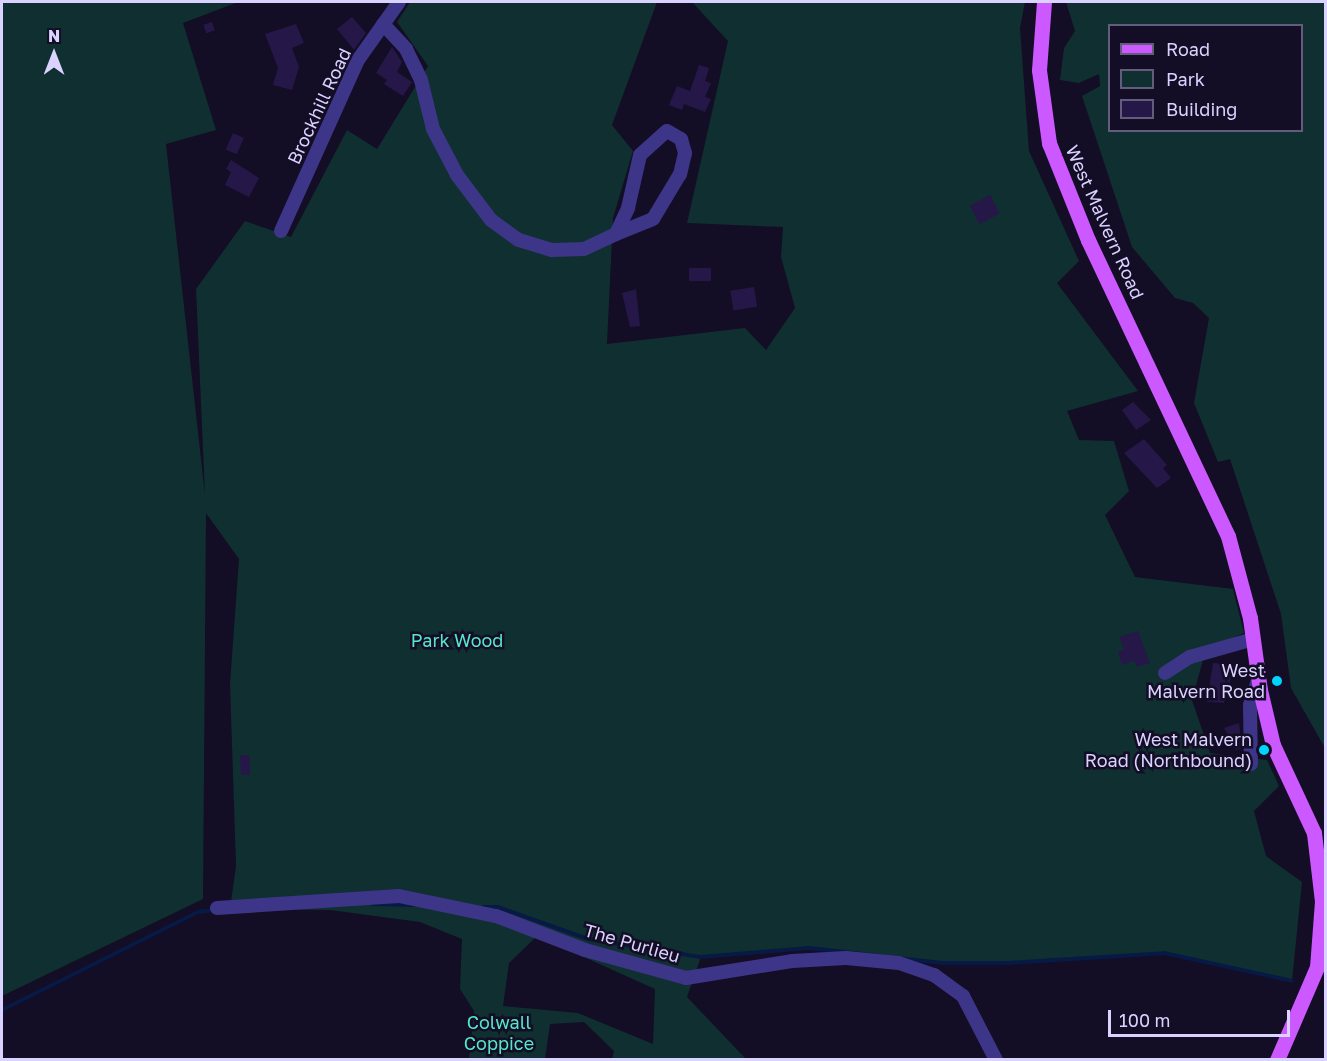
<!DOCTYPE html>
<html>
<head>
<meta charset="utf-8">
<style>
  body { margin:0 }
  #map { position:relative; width:1327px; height:1061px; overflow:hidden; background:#130d25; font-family:"Golos Text",sans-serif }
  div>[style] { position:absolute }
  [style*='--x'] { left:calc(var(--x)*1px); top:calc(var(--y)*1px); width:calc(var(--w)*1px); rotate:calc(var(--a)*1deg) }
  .green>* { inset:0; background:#102f30 }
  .stream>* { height:4px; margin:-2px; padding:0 2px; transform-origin:2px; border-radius:2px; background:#071a45 }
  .building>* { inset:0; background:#251848; transform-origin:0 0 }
  .minor>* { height:14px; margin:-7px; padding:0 7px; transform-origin:7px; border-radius:7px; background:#3d3587 }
  .major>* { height:15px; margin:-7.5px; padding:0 7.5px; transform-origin:7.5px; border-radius:7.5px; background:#cb59ff }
  .dots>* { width:16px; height:16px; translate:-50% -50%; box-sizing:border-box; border:3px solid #130d25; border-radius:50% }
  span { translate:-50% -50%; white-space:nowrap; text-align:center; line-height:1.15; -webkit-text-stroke:5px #130d25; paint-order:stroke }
  .street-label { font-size:18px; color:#dad2ff }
  .park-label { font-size:18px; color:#56e7cb }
  .poi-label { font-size:18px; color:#dad2ff }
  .right { translate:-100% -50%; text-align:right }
  .frame { position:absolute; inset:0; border:3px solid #dad2ff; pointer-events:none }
  .legend { position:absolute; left:1108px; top:24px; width:195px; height:108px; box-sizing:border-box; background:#130d25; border:2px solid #635c7c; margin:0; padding:8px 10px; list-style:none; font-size:18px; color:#dad2ff }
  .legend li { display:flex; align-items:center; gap:12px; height:30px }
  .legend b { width:30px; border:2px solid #635c7c }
  .north { position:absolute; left:24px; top:24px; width:60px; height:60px; -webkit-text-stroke:4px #130d25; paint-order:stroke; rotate:0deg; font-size:16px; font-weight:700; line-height:24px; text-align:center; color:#dad2ff }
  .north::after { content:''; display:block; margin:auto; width:21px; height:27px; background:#dad2ff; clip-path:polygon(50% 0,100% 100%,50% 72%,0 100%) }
  .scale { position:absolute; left:1108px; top:1010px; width:182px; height:27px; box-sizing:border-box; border:3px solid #dad2ff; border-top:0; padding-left:8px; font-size:18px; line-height:21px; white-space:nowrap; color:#dad2ff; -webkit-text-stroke:4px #130d25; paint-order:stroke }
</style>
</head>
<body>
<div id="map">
  <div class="green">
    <div style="clip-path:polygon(evenodd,2px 2px,238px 2px,183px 23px,216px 130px,166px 144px,205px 495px,196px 289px,245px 221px,291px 237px,347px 130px,377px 149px,428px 66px,397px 22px,410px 2px,657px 2px,612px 125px,633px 151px,613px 218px,607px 344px,745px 328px,766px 350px,795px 308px,781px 257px,783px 227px,687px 223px,728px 41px,692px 2px,1025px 2px,1020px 28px,1029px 151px,1079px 261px,1057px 283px,1138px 391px,1067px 411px,1079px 440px,1114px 441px,1129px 491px,1105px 515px,1135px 577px,1233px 589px,1244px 633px,1206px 649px,1192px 700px,1210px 753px,1267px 760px,1279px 786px,1254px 811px,1266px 856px,1302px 882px,1292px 981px,1164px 953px,1007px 963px,942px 963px,809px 948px,701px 957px,687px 997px,746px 1059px,612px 1059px,614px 1051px,584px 1022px,550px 1024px,545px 1059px,469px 1059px,474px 1011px,460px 989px,462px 939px,420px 922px,330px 910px,230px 909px,236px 866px,230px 684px,239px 559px,206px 513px,203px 899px,2px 996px,2px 2px,537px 936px,655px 989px,653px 1044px,578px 1013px,503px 1006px,509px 963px,537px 936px)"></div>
    <div style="clip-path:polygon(evenodd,1066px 2px,1325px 2px,1325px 748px,1291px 688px,1281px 614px,1230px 459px,1218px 462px,1194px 403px,1209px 318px,1193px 303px,1175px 298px,1132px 247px,1082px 96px,1100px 86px,1099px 74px,1079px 83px,1060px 80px,1064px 48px,1075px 31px,1066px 2px,1110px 26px,1302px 26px,1302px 130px,1110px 130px,1110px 26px)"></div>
  </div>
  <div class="stream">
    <div style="--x:372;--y:904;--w:43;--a:1.3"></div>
    <div style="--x:483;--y:907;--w:15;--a:0"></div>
    <div style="--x:498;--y:907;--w:96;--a:19.6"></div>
    <div style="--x:588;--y:939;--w:113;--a:9.1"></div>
    <div style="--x:700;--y:957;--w:109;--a:-4.7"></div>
    <div style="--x:809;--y:948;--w:134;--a:6.4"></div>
    <div style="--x:942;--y:963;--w:65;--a:0"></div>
    <div style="--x:1007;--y:963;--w:157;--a:-3.6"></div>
    <div style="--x:1164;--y:953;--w:131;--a:12.3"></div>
    <div style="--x:2;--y:1010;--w:219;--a:-26.6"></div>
    <div style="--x:198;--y:912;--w:16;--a:-7"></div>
  </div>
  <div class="building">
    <div style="clip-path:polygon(352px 17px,366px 33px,354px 50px,337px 29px)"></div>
    <div style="left:212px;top:22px;width:9px;height:9px;rotate:72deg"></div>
    <div style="clip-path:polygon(296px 24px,304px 43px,292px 48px,299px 67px,292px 90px,273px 85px,278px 68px,265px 34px)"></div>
    <div style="clip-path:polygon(392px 47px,402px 62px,397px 72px,412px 82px,403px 96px,384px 84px,387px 80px,376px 73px)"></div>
    <div style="clip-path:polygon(699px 65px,709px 68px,705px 81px,711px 83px,705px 97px,711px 99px,705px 112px,684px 104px,682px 110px,669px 105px,677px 86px,690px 91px)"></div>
    <div style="left:233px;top:133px;width:12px;height:18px;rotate:24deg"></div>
    <div style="clip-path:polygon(231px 160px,259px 178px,249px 197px,225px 185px,231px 172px,226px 169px)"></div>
    <div style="left:990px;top:195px;width:21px;height:23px;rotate:62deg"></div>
    <div style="left:689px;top:268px;width:22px;height:13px"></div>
    <div style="left:754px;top:287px;width:20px;height:24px;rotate:81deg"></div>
    <div style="clip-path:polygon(636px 289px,640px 326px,630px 327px,622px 293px)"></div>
    <div style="clip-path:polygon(1133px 402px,1151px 420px,1136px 430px,1122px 410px)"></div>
    <div style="clip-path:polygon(1144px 439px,1167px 465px,1163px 468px,1171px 478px,1157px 488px,1124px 453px)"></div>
    <div style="clip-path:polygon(1138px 631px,1150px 663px,1137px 667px,1134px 661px,1122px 665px,1118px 652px,1124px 650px,1119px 637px)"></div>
    <div style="clip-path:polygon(1213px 663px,1224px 664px,1231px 669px,1229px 697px,1225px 697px,1224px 703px,1207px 702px)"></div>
    <div style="clip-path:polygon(1239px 723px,1242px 748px,1236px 750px,1224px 728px)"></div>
    <div style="clip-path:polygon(240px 755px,250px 756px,250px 775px,241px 775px)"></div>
  </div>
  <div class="minor">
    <div style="--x:383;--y:24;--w:34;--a:47"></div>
    <div style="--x:406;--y:49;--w:34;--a:64"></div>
    <div style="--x:421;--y:80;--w:50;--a:76.2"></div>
    <div style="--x:433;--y:129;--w:52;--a:62.4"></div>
    <div style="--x:457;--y:175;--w:56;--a:52.9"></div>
    <div style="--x:491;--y:220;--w:34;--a:36"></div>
    <div style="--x:519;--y:240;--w:34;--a:17"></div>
    <div style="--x:552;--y:250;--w:32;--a:-2"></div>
    <div style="--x:584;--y:249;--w:35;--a:-25"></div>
    <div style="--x:616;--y:234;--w:29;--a:-65"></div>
    <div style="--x:628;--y:208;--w:54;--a:-77.2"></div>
    <div style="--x:640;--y:155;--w:36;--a:-42"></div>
    <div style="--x:667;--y:131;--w:16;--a:30"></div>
    <div style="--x:681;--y:139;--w:15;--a:74"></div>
    <div style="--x:685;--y:153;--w:22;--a:103"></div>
    <div style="--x:680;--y:174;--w:52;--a:121"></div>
    <div style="--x:653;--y:219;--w:40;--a:158"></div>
    <div style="--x:281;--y:231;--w:188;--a:-65.8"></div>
    <div style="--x:358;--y:60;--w:71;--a:-54.7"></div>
    <div style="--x:1165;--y:673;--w:30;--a:-33"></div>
    <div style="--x:1190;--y:657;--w:66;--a:-15.9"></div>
    <div style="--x:1251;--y:764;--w:59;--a:-91"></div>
    <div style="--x:1250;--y:705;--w:28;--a:-72"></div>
    <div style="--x:217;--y:908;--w:182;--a:-3.8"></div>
    <div style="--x:399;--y:896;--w:99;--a:11.7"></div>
    <div style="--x:496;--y:916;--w:95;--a:20.9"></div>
    <div style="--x:585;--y:950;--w:105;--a:15.5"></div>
    <div style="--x:686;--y:978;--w:107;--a:-9.1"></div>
    <div style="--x:792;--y:961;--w:54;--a:-3.2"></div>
    <div style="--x:846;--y:958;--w:53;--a:5.4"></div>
    <div style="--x:899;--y:963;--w:37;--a:19"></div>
    <div style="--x:934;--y:975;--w:36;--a:36"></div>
    <div style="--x:963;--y:996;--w:72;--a:62.7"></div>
  </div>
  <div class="major">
    <div style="--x:1044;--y:2;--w:68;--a:94.2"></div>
    <div style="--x:1039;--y:70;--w:74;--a:82.2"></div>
    <div style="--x:1049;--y:143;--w:105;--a:68.1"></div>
    <div style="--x:1088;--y:240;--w:327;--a:64.7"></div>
    <div style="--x:1228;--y:536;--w:85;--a:75"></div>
    <div style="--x:1250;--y:618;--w:73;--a:82.1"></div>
    <div style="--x:1260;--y:690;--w:57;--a:76.7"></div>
    <div style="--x:1273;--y:745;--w:97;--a:65"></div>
    <div style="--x:1314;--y:833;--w:68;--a:83.3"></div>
    <div style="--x:1322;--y:901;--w:66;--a:94.3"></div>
    <div style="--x:1317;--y:967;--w:101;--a:113.3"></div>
  </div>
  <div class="dots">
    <div style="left:1277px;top:681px;background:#00d4fd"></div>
    <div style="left:1264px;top:750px;background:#00d4fd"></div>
  </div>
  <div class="street-label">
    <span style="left:319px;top:106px;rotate:-65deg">Brockhill Road</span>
    <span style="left:1105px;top:222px;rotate:66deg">West Malvern Road</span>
    <span style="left:632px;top:943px;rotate:16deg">The Purlieu</span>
  </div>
  <div class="park-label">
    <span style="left:457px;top:640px">Park Wood</span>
    <span style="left:499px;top:1033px">Colwall<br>Coppice</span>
  </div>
  <div class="poi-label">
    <span class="right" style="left:1265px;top:681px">West<br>Malvern Road</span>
    <span class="right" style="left:1252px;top:750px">West Malvern<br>Road (Northbound)</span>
  </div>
  <div class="frame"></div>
  <ul class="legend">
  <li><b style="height:8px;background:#cb59ff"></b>Road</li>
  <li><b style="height:16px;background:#102f30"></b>Park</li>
  <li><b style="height:16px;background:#251848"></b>Building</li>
  </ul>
  <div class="north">N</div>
  <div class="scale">100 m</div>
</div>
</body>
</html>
